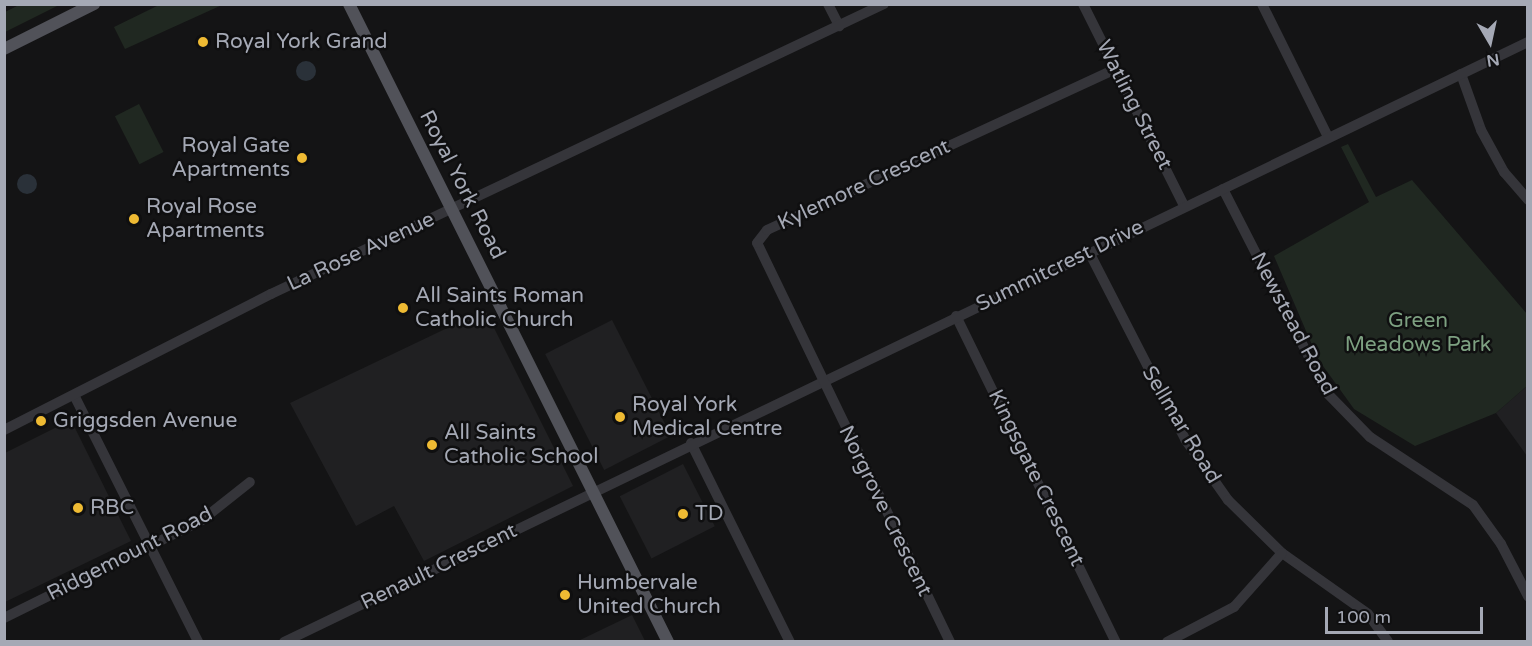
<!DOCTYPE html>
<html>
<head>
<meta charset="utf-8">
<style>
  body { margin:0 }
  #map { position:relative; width:1532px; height:646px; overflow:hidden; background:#141415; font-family:"Varela Round",sans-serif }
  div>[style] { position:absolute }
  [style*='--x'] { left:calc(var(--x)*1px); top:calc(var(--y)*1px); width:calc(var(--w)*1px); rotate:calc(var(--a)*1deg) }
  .built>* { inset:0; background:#202022; transform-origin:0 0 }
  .green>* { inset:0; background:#202821; transform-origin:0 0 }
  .water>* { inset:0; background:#2a3139 }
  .round { border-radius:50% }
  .minor>* { height:10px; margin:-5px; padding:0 5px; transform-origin:5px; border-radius:5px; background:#35353a }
  .major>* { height:12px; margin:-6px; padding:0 6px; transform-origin:6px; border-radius:6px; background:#515259 }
  .dots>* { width:16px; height:16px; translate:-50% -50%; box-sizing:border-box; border:3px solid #0f0f10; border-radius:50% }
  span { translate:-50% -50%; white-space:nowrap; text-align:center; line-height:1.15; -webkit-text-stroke:5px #0f0f10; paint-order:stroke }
  .poi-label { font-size:21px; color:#a5a9b5 }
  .left { translate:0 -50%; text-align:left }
  .right { translate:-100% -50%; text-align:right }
  .street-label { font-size:21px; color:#a5a9b5 }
  .park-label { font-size:21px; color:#7da081 }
  .frame { position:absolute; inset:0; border:6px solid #a5a9b5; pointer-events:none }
  .north { position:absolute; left:1460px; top:12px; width:60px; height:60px; -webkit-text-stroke:4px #0f0f10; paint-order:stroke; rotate:171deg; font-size:16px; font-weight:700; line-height:24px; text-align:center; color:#a5a9b5 }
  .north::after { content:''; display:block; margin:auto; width:21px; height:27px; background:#a5a9b5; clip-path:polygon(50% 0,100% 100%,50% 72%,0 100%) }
  .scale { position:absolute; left:1325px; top:607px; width:158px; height:27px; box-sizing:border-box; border:3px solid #a5a9b5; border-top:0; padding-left:8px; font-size:18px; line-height:21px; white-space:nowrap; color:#a5a9b5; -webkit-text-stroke:4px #0f0f10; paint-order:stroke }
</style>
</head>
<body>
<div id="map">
  <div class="built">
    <div style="clip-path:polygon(485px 310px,573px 486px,424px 561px,394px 506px,356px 526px,290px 403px)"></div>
    <div style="left:612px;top:320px;width:130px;height:75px;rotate:63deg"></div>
    <div style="clip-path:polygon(1527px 386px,1527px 456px,1496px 413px)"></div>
    <div style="clip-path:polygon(71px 420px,131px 541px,5px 602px,5px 453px)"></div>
    <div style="left:683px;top:464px;width:70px;height:71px;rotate:63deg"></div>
    <div style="clip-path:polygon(632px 615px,645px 641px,578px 641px)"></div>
  </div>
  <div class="green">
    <div style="clip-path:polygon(19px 5px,19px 4px,59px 5px,5px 32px,5px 12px)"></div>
    <div style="clip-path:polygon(159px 5px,159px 4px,222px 5px,125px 49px,114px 27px)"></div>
    <div style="left:139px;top:104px;width:54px;height:27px;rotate:63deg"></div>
    <div style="clip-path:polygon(1348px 144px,1376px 197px,1412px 180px,1527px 314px,1527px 386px,1496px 413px,1415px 446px,1354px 409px,1318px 359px,1274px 256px,1369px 202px,1341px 147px)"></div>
  </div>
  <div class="water">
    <div class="round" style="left:296px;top:61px;width:20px;height:20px"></div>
    <div class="round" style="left:17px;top:174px;width:20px;height:20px"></div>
  </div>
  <div class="minor">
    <div style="--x:828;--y:4;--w:25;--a:63"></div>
    <div style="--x:1083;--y:4;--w:226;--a:63.4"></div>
    <div style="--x:1262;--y:4;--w:148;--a:63.6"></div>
    <div style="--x:1461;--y:74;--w:59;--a:70.3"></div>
    <div style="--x:1481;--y:130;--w:48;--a:61.3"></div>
    <div style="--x:1504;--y:172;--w:37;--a:49"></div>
    <div style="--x:1223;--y:189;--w:230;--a:62.9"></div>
    <div style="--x:1328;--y:394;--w:60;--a:45.7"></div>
    <div style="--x:1370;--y:437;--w:123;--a:33.4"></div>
    <div style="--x:1473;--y:505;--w:48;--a:54.3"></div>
    <div style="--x:1501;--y:544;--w:59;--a:62.6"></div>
    <div style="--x:1089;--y:252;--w:210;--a:62.8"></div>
    <div style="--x:1185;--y:439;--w:75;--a:54.8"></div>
    <div style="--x:1228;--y:500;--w:76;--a:44.5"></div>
    <div style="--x:1282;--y:553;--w:105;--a:35.3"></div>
    <div style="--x:1368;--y:614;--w:34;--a:54"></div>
    <div style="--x:956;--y:316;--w:363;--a:63.9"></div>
    <div style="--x:75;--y:397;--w:274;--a:63.3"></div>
    <div style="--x:4;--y:430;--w:300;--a:-27"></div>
    <div style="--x:271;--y:294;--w:678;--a:-25.32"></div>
    <div style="--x:691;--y:443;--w:222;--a:63.6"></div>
    <div style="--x:4;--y:618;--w:221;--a:-26.3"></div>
    <div style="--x:202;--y:520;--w:61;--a:-38.4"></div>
    <div style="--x:284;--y:642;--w:1381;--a:-25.75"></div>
    <div style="--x:950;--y:642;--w:443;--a:-115.8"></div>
    <div style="--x:757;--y:243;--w:16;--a:-52"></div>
    <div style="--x:767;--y:230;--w:383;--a:-24.8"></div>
    <div style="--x:1167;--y:642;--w:76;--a:-27.6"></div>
    <div style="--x:1234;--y:607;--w:72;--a:-48.4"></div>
  </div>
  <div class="major">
    <div style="--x:349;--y:4;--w:713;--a:63.43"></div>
    <div style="--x:4;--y:49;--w:101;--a:-26.6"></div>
  </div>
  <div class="dots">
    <div style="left:203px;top:42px;background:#eeba33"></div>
    <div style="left:302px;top:158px;background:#eeba33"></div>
    <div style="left:134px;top:219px;background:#eeba33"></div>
    <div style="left:403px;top:308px;background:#eeba33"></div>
    <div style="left:620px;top:417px;background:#eeba33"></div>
    <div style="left:41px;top:421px;background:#eeba33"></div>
    <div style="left:432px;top:445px;background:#eeba33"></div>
    <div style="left:78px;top:508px;background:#eeba33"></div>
    <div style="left:683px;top:514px;background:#eeba33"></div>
    <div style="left:565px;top:595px;background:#eeba33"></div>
  </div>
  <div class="poi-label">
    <span class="left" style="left:215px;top:42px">Royal York Grand</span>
    <span class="right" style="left:290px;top:158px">Royal Gate<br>Apartments</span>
    <span class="left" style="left:146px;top:219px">Royal Rose<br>Apartments</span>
    <span class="left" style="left:415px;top:308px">All Saints Roman<br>Catholic Church</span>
    <span class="left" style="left:632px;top:417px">Royal York<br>Medical Centre</span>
    <span class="left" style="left:53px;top:421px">Griggsden Avenue</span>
    <span class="left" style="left:444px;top:445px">All Saints<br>Catholic School</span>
    <span class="left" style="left:90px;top:508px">RBC</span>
    <span class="left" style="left:695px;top:514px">TD</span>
    <span class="left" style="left:577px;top:595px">Humbervale<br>United Church</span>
  </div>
  <div class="street-label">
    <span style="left:1134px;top:105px;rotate:63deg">Watling Street</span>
    <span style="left:462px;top:185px;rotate:63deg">Royal York Road</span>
    <span style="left:864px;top:185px;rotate:-25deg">Kylemore Crescent</span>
    <span style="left:361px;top:252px;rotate:-25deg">La Rose Avenue</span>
    <span style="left:1060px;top:266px;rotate:-26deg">Summitcrest Drive</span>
    <span style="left:1293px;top:324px;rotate:62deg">Newstead Road</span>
    <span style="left:1181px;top:425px;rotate:59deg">Sellmar Road</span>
    <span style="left:1036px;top:478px;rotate:64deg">Kingsgate Crescent</span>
    <span style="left:885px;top:511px;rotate:64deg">Norgrove Crescent</span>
    <span style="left:130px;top:554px;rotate:-27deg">Ridgemount Road</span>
    <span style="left:439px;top:567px;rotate:-26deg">Renault Crescent</span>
  </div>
  <div class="park-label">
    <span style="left:1418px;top:333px">Green<br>Meadows Park</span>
  </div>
  <div class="frame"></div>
  <div class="north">N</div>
  <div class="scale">100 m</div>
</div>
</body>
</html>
